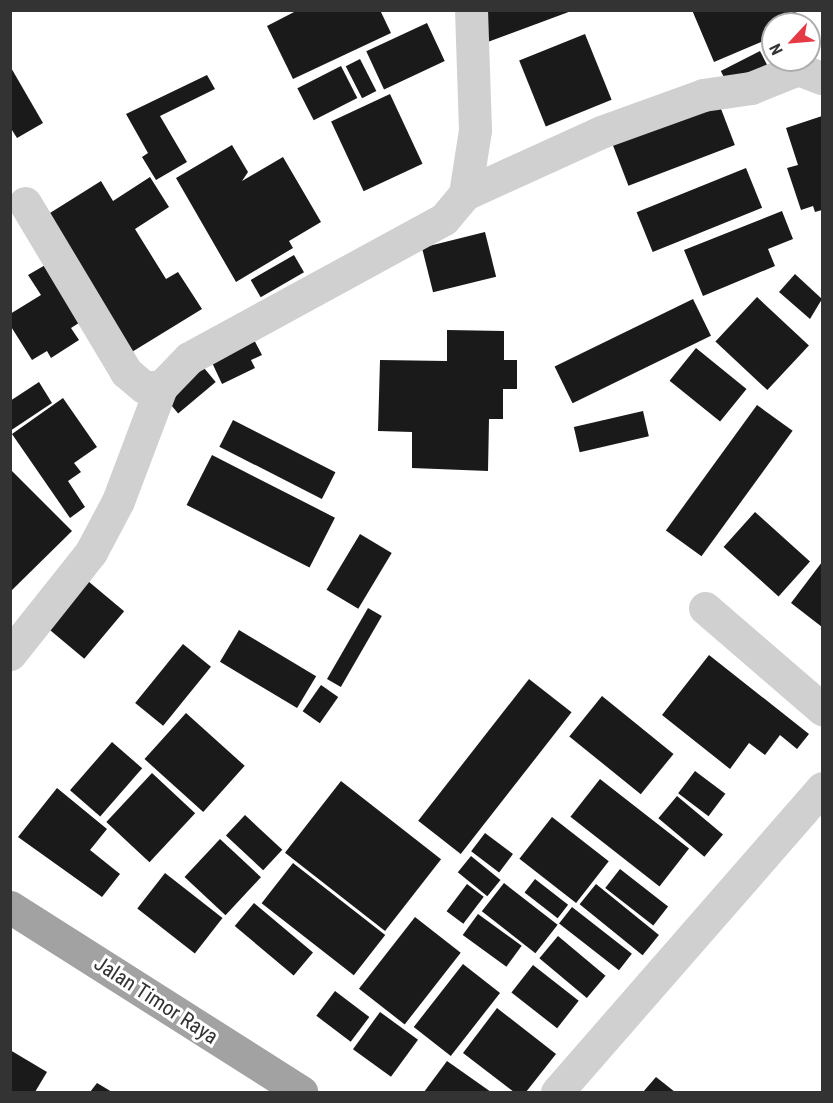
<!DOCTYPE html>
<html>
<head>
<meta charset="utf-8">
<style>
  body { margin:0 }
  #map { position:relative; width:833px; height:1103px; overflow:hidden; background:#fff; font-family:"Roboto Condensed",sans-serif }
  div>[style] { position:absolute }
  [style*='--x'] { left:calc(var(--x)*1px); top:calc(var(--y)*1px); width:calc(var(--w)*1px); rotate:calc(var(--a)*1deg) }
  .building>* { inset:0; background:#1a1a1a; transform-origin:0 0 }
  .minor>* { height:33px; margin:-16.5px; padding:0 16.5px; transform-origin:16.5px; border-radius:16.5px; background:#d0d0d0 }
  .trunk>* { height:33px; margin:-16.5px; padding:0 16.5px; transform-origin:16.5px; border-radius:16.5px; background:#a2a2a2 }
  span { translate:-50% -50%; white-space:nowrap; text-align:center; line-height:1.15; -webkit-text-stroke:6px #fff; paint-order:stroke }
  .street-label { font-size:21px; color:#333 }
  .frame { position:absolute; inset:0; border:12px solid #333; pointer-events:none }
  .north { position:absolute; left:761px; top:12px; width:60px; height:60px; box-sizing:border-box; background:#fff; border:2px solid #adadad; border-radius:50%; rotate:244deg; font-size:16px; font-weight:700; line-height:24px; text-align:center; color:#333 }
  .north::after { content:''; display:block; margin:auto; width:21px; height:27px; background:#e63946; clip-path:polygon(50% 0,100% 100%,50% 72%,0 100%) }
</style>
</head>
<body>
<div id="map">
  <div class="building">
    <div style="clip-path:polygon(298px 10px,380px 10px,391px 33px,293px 79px,267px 26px)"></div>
    <div style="clip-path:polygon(474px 10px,574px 10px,485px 43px)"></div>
    <div style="clip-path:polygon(692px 10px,796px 10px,797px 12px,786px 17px,789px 24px,773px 24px,773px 37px,714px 62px)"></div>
    <div style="left:427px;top:23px;width:42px;height:67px;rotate:65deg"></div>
    <div style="left:585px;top:34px;width:71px;height:71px;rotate:68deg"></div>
    <div style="clip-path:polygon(809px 38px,818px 55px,809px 60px)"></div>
    <div style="left:760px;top:51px;width:20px;height:44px;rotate:63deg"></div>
    <div style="left:360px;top:59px;width:36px;height:16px;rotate:63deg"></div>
    <div style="clip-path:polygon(10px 66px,43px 123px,17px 138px,10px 127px)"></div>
    <div style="left:341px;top:66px;width:36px;height:49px;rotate:63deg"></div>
    <div style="clip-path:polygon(207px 75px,215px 89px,160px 116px,187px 162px,156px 180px,142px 157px,148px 153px,126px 114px)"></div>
    <div style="left:390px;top:94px;width:77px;height:65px;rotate:65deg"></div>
    <div style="left:718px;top:101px;width:47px;height:114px;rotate:69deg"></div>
    <div style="clip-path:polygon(822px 116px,822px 210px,815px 212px,813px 206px,801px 210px,787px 168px,798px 165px,786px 128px)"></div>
    <div style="clip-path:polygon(232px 145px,248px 172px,242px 181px,283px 157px,321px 222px,289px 241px,293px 248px,236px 282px,176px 178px)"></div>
    <div style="left:746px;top:168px;width:43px;height:118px;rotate:68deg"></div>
    <div style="clip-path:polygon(150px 177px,169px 207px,135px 229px,166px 279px,178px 272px,202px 309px,127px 355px,42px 218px,101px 181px,113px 201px)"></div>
    <div style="clip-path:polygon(782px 211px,793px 239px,768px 249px,775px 266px,703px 296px,684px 250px)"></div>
    <div style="left:485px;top:232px;width:46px;height:65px;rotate:76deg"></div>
    <div style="left:294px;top:255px;width:20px;height:50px;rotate:60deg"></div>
    <div style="clip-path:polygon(47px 264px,82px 321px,71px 328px,79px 340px,51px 358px,47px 351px,32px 360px,10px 325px,10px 314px,41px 295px,28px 275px)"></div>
    <div style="clip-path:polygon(795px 274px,822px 299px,810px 319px,779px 292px)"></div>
    <div style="left:757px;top:297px;width:71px;height:61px;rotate:43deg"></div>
    <div style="left:693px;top:299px;width:41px;height:154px;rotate:64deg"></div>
    <div style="clip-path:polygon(447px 330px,504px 331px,504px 360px,517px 360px,517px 389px,503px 389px,503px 419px,489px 419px,488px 471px,412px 468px,412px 432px,378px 431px,380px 360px,447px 361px)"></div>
    <div style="clip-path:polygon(251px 334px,262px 355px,251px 360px,255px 368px,222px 384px,208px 354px)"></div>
    <div style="left:696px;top:348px;width:65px;height:42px;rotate:39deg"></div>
    <div style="left:199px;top:362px;width:26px;height:49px;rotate:50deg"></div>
    <div style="clip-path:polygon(39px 382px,52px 403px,10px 431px,10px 401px)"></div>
    <div style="clip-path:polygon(63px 398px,97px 447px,74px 463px,81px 472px,68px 481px,85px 507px,70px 518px,12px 434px)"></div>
    <div style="left:757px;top:405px;width:44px;height:155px;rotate:36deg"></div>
    <div style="left:643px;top:411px;width:26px;height:71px;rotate:77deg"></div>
    <div style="left:233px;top:420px;width:115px;height:30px;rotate:27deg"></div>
    <div style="left:212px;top:455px;width:138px;height:56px;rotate:27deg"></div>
    <div style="clip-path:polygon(10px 469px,72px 531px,10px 592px)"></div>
    <div style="left:755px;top:512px;width:74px;height:47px;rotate:42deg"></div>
    <div style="left:360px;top:534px;width:37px;height:65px;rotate:31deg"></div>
    <div style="clip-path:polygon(822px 562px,822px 627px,791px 603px)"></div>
    <div style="left:82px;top:576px;width:55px;height:62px;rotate:40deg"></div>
    <div style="left:368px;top:608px;width:16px;height:82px;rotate:30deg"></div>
    <div style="left:239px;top:630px;width:90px;height:37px;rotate:31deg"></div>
    <div style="left:183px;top:644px;width:36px;height:76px;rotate:39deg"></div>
    <div style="clip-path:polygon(709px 655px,809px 734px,797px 749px,780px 735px,765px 755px,749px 743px,730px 769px,662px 715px)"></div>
    <div style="left:529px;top:679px;width:54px;height:180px;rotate:38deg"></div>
    <div style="left:321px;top:685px;width:21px;height:32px;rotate:35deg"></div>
    <div style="left:602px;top:696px;width:92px;height:52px;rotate:39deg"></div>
    <div style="left:186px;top:713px;width:79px;height:62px;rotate:42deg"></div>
    <div style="left:112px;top:742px;width:40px;height:64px;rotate:41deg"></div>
    <div style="left:695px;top:771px;width:38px;height:28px;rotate:37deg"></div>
    <div style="left:152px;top:773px;width:59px;height:67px;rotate:43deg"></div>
    <div style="left:600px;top:779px;width:113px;height:48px;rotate:38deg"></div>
    <div style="left:341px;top:781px;width:127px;height:91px;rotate:38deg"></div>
    <div style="clip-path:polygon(57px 788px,107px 829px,90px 850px,120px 874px,102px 897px,18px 837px)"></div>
    <div style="left:677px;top:796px;width:60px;height:29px;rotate:40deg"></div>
    <div style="left:245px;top:815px;width:51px;height:28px;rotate:43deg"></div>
    <div style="left:552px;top:817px;width:72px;height:53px;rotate:38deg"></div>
    <div style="left:485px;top:833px;width:35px;height:23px;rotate:37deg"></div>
    <div style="left:220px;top:839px;width:56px;height:52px;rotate:43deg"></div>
    <div style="left:471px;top:856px;width:38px;height:21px;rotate:39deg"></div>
    <div style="left:293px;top:863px;width:117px;height:51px;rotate:38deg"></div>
    <div style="left:620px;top:869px;width:61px;height:24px;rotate:38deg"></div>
    <div style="left:165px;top:873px;width:73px;height:45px;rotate:38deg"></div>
    <div style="left:535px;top:879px;width:42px;height:17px;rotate:38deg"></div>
    <div style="left:504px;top:883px;width:68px;height:36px;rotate:38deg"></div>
    <div style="left:467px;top:884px;width:21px;height:34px;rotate:37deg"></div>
    <div style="left:596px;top:884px;width:81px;height:26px;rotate:39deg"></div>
    <div style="left:254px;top:903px;width:77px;height:30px;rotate:40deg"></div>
    <div style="left:572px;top:907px;width:76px;height:21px;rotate:38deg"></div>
    <div style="left:478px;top:914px;width:54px;height:26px;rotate:36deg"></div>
    <div style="left:415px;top:917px;width:58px;height:91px;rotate:38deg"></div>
    <div style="left:558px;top:936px;width:62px;height:29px;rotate:40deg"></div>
    <div style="left:463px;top:964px;width:47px;height:80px;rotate:38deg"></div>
    <div style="left:533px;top:965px;width:58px;height:35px;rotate:38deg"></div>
    <div style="left:335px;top:991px;width:43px;height:31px;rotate:37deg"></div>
    <div style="clip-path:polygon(497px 1008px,556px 1054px,526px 1092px,514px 1092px,463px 1053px)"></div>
    <div style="left:380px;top:1012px;width:47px;height:46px;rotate:36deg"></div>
    <div style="clip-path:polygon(10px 1050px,47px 1072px,35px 1092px,10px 1092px)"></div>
    <div style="clip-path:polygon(447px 1061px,491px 1092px,424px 1092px)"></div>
    <div style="clip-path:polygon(656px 1077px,675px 1092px,643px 1092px)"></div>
    <div style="clip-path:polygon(97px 1083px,112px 1092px,90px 1092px)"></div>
  </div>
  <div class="minor">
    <div style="--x:465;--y:194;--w:149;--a:-24.5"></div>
    <div style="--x:601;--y:132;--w:109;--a:-19.9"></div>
    <div style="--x:703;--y:95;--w:49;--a:-8.3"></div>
    <div style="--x:751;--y:88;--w:51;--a:-22"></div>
    <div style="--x:798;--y:69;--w:26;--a:21"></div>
    <div style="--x:25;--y:203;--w:197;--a:59.1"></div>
    <div style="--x:126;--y:372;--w:23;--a:40"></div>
    <div style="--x:144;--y:387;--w:17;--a:0"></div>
    <div style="--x:705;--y:608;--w:155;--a:40.8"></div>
    <div style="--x:10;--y:654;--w:130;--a:-51.5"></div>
    <div style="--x:91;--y:552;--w:58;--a:-62.1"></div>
    <div style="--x:118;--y:501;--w:122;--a:-69.3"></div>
    <div style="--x:161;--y:387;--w:40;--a:-46"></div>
    <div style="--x:189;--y:358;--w:290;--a:-28.6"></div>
    <div style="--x:444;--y:219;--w:33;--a:-50"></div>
    <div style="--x:465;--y:194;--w:65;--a:-81.1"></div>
    <div style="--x:475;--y:130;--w:120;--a:-91.9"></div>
    <div style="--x:557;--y:1092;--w:403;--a:-48.9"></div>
  </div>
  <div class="trunk">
    <div style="--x:10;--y:907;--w:345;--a:32.4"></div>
  </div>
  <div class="street-label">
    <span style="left:156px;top:1000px;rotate:33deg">Jalan Timor Raya</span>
  </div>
  <div class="frame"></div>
  <div class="north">N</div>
</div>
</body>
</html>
